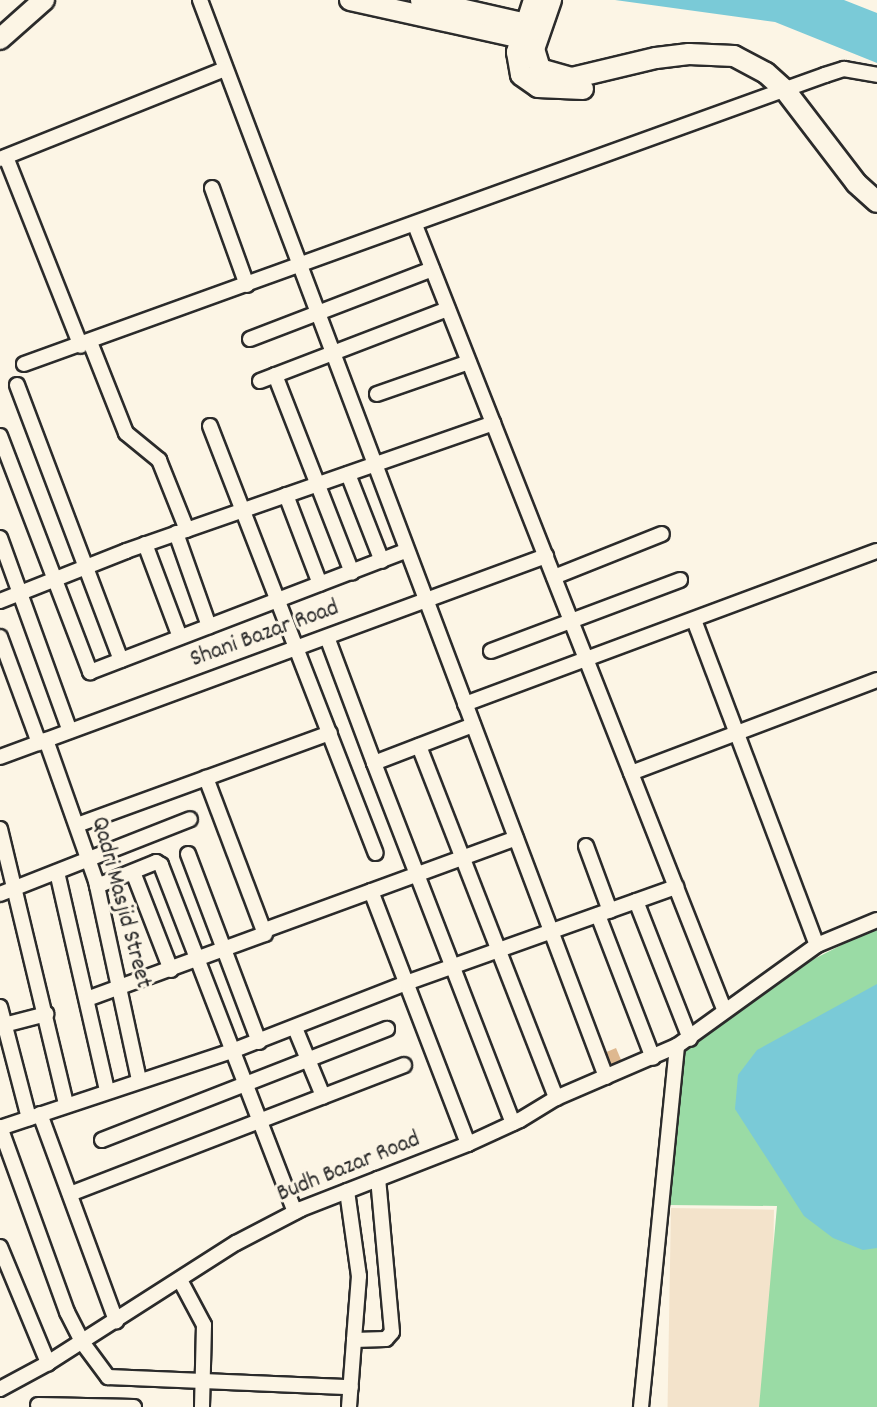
<!DOCTYPE html>
<html>
<head>
<meta charset="utf-8">
<style>
  body { margin:0 }
  #map { position:relative; width:877px; height:1407px; overflow:hidden; background:#fcf5e5; font-family:Dekko,sans-serif }
  div>[style] { position:absolute }
  [style*='--x'] { left:calc(var(--x)*1px); top:calc(var(--y)*1px); width:calc(var(--w)*1px); rotate:calc(var(--a)*1deg) }
  .built>* { inset:0; background:#f3e3cb; transform-origin:0 0 }
  .green>* { inset:0; background:#9adba5 }
  .water>* { inset:0; background:#7acad7 }
  .building>* { inset:0; background:#deb88f; transform-origin:0 0 }
  .roads { filter:drop-shadow(2px 0 #2b2b2b) drop-shadow(-2px 0 #2b2b2b) drop-shadow(0 2px #2b2b2b) drop-shadow(0 -2px #2b2b2b) }
  .street>* { height:14px; margin:-7px; padding:0 7px; transform-origin:7px; border-radius:7px; background:#fcf5e5 }
  .secondary>* { height:20px; margin:-10px; padding:0 10px; transform-origin:10px; border-radius:10px; background:#fcf5e5 }
  span { translate:-50% -50%; white-space:nowrap; text-align:center; line-height:1.15; -webkit-text-stroke:6px #fcf5e5; paint-order:stroke }
  .street-label { font-size:24px; color:#2b2b2b }
</style>
</head>
<body>
<div id="map">
  <div class="built">
    <div style="left:671px;top:1208px;width:103px;height:200px;rotate:1deg"></div>
  </div>
  <div class="green">
    <div style="clip-path:polygon(877px 927px,877px 1407px,759px 1407px,777px 1206px,667px 1205px,683px 1053px,814px 959px)"></div>
  </div>
  <div class="water">
    <div style="clip-path:polygon(615px 0,844px 0,877px 13px,877px 63px,775px 22px)"></div>
    <div style="clip-path:polygon(877px 984px,877px 1248px,863px 1250px,833px 1238px,804px 1216px,735px 1109px,738px 1075px,757px 1050px)"></div>
  </div>
  <div class="building">
    <div style="left:616px;top:1048px;width:13px;height:11px;rotate:67deg"></div>
  </div>
  <div class="roads">
    <div class="street">
      <div style="--x:200;--y:0;--w:1151;--a:69.34"></div>
      <div style="--x:6;--y:157;--w:203;--a:68.4"></div>
      <div style="--x:0;--y:159;--w:242;--a:-21.8"></div>
      <div style="--x:212;--y:188;--w:103;--a:70.2"></div>
      <div style="--x:415;--y:225;--w:843;--a:68.49"></div>
      <div style="--x:250;--y:339;--w:195;--a:-21"></div>
      <div style="--x:90;--y:342;--w:98;--a:68.4"></div>
      <div style="--x:126;--y:433;--w:43;--a:39.3"></div>
      <div style="--x:159;--y:460;--w:75;--a:68.2"></div>
      <div style="--x:24;--y:364;--w:852;--a:-19.84"></div>
      <div style="--x:825;--y:75;--w:20;--a:-18"></div>
      <div style="--x:844;--y:69;--w:34;--a:10"></div>
      <div style="--x:275;--y:375;--w:212;--a:68.7"></div>
      <div style="--x:260;--y:381;--w:201;--a:-21"></div>
      <div style="--x:17;--y:385;--w:294;--a:69.3"></div>
      <div style="--x:377;--y:394;--w:97;--a:-19.2"></div>
      <div style="--x:210;--y:426;--w:458;--a:68.8"></div>
      <div style="--x:0;--y:436;--w:253;--a:69.1"></div>
      <div style="--x:90;--y:672;--w:337;--a:-21"></div>
      <div style="--x:348;--y:474;--w:93;--a:68.7"></div>
      <div style="--x:286;--y:495;--w:95;--a:69.1"></div>
      <div style="--x:176;--y:533;--w:99;--a:70.5"></div>
      <div style="--x:0;--y:538;--w:205;--a:70.1"></div>
      <div style="--x:145;--y:544;--w:99;--a:69.4"></div>
      <div style="--x:554;--y:577;--w:116;--a:-21.7"></div>
      <div style="--x:0;--y:601;--w:136;--a:-21.6"></div>
      <div style="--x:126;--y:551;--w:389;--a:-19.2"></div>
      <div style="--x:694;--y:620;--w:347;--a:69.3"></div>
      <div style="--x:0;--y:637;--w:113;--a:69.8"></div>
      <div style="--x:327;--y:637;--w:134;--a:69.5"></div>
      <div style="--x:374;--y:763;--w:106;--a:-21"></div>
      <div style="--x:491;--y:651;--w:202;--a:-20.6"></div>
      <div style="--x:465;--y:704;--w:439;--a:-20.4"></div>
      <div style="--x:46;--y:740;--w:150;--a:70.5"></div>
      <div style="--x:96;--y:881;--w:204;--a:77.8"></div>
      <div style="--x:419;--y:746;--w:378;--a:68.7"></div>
      <div style="--x:0;--y:757;--w:582;--a:-20.21"></div>
      <div style="--x:374;--y:763;--w:386;--a:68.9"></div>
      <div style="--x:631;--y:773;--w:263;--a:-20.7"></div>
      <div style="--x:77;--y:825;--w:269;--a:-20"></div>
      <div style="--x:0;--y:829;--w:283;--a:76.5"></div>
      <div style="--x:586;--y:846;--w:69;--a:69.7"></div>
      <div style="--x:188;--y:854;--w:201;--a:69.3"></div>
      <div style="--x:57;--y:872;--w:224;--a:77.1"></div>
      <div style="--x:133;--y:872;--w:105;--a:68.8"></div>
      <div style="--x:97;--y:886;--w:64;--a:-22.1"></div>
      <div style="--x:156;--y:862;--w:6;--a:31"></div>
      <div style="--x:161;--y:865;--w:372;--a:68.9"></div>
      <div style="--x:371;--y:891;--w:271;--a:69"></div>
      <div style="--x:0;--y:894;--w:204;--a:-21.5"></div>
      <div style="--x:636;--y:901;--w:148;--a:68.6"></div>
      <div style="--x:598;--y:915;--w:153;--a:69"></div>
      <div style="--x:265;--y:930;--w:267;--a:-20.1"></div>
      <div style="--x:87;--y:999;--w:189;--a:-20.1"></div>
      <div style="--x:265;--y:934;--w:167;--a:-110.7"></div>
      <div style="--x:0;--y:1007;--w:115;--a:75.4"></div>
      <div style="--x:0;--y:1026;--w:48;--a:-14.6"></div>
      <div style="--x:295;--y:1028;--w:74;--a:67.6"></div>
      <div style="--x:40;--y:1114;--w:221;--a:69.8"></div>
      <div style="--x:0;--y:1127;--w:197;--a:70.1"></div>
      <div style="--x:67;--y:1312;--w:34;--a:63"></div>
      <div style="--x:82;--y:1342;--w:44;--a:53.4"></div>
      <div style="--x:108;--y:1377;--w:243;--a:2.4"></div>
      <div style="--x:0;--y:1128;--w:244;--a:-18.4"></div>
      <div style="--x:232;--y:1051;--w:187;--a:-21.3"></div>
      <div style="--x:406;--y:983;--w:287;--a:-19.6"></div>
      <div style="--x:102;--y:1140;--w:306;--a:-21.3"></div>
      <div style="--x:347;--y:1191;--w:86;--a:82"></div>
      <div style="--x:359;--y:1276;--w:64;--a:94.5"></div>
      <div style="--x:354;--y:1340;--w:32;--a:-2"></div>
      <div style="--x:386;--y:1339;--w:9;--a:-49"></div>
      <div style="--x:392;--y:1332;--w:154;--a:-95.2"></div>
      <div style="--x:70;--y:1194;--w:358;--a:-21.1"></div>
      <div style="--x:0;--y:1247;--w:126;--a:67.5"></div>
      <div style="--x:180;--y:1280;--w:51;--a:61.9"></div>
      <div style="--x:204;--y:1325;--w:82;--a:91.4"></div>
      <div style="--x:0;--y:1389;--w:55;--a:-28.4"></div>
      <div style="--x:48;--y:1363;--w:223;--a:-32.6"></div>
      <div style="--x:236;--y:1243;--w:73;--a:-27.6"></div>
      <div style="--x:301;--y:1209;--w:179;--a:-21.3"></div>
      <div style="--x:468;--y:1144;--w:57;--a:-24.8"></div>
      <div style="--x:520;--y:1120;--w:42;--a:-31.4"></div>
      <div style="--x:556;--y:1098;--w:132;--a:-23.3"></div>
      <div style="--x:677;--y:1046;--w:173;--a:-35.8"></div>
      <div style="--x:817;--y:945;--w:65;--a:-22.6"></div>
      <div style="--x:38;--y:1405;--w:96;--a:1.2"></div>
      <div style="--x:349;--y:1407;--w:67;--a:-85.7"></div>
      <div style="--x:641;--y:1407;--w:363;--a:-84.3"></div>
    </div>
    <div class="secondary">
      <div style="--x:350;--y:0;--w:185;--a:12.5"></div>
      <div style="--x:421;--y:0;--w:117;--a:12.8"></div>
      <div style="--x:534;--y:0;--w:55;--a:108.1"></div>
      <div style="--x:517;--y:52;--w:23;--a:80"></div>
      <div style="--x:521;--y:75;--w:21;--a:35"></div>
      <div style="--x:538;--y:87;--w:45;--a:2.5"></div>
      <div style="--x:551;--y:0;--w:52;--a:109.1"></div>
      <div style="--x:534;--y:49;--w:21;--a:73"></div>
      <div style="--x:540;--y:69;--w:33;--a:16"></div>
      <div style="--x:572;--y:78;--w:86;--a:-13.4"></div>
      <div style="--x:656;--y:58;--w:33;--a:-7"></div>
      <div style="--x:689;--y:54;--w:45;--a:2.5"></div>
      <div style="--x:734;--y:56;--w:36;--a:28"></div>
      <div style="--x:766;--y:73;--w:25;--a:42"></div>
      <div style="--x:785;--y:90;--w:117;--a:52.6"></div>
      <div style="--x:856;--y:183;--w:28;--a:42"></div>
      <div style="--x:0;--y:39;--w:59;--a:-41.6"></div>
    </div>
  </div>
  <div class="street-label">
    <span style="left:265px;top:635px;rotate:-20deg">Shani Bazar Road</span>
    <span style="left:120px;top:903px;rotate:75deg">Qadri Masjid Street</span>
    <span style="left:349px;top:1168px;rotate:-22deg">Budh Bazar Road</span>
  </div>
</div>
</body>
</html>
